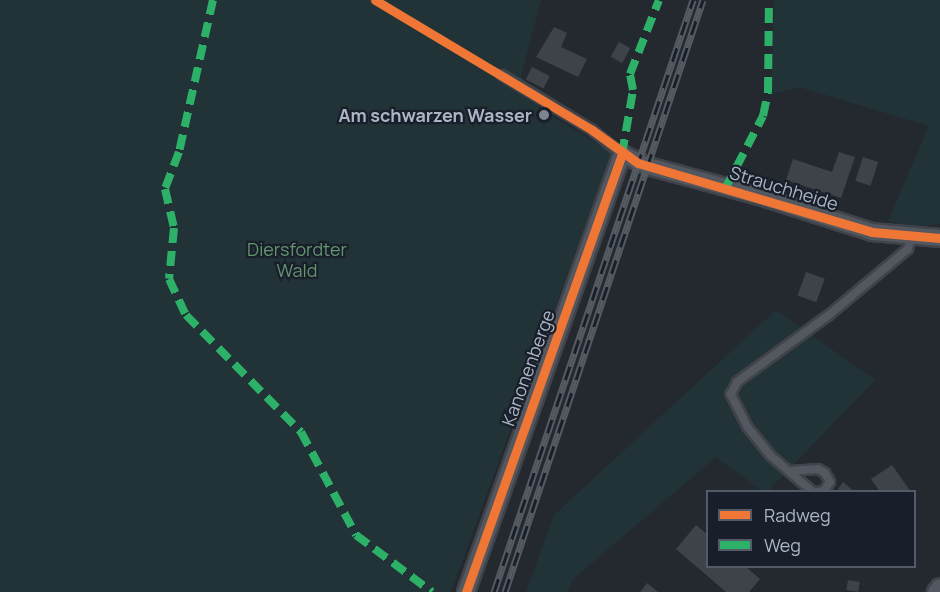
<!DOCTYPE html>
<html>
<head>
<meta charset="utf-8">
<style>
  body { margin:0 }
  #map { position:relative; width:940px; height:592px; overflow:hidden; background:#242930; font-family:Manrope,sans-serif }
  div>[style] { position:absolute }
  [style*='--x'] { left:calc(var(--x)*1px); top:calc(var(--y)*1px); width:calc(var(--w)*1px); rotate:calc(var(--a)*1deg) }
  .green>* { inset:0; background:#213336 }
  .building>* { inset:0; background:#3e4249; transform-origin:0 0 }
  .roads { filter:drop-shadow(2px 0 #404349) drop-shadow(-2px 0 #404349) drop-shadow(0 2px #404349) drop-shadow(0 -2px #404349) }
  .lane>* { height:8px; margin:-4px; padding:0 4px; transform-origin:4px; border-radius:4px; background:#525760 }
  .street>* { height:16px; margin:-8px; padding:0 8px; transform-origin:8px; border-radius:8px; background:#525760 }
  .rail>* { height:7px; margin-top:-3.5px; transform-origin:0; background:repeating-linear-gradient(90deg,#181f2b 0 14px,#565b62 0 28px); box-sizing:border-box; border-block:2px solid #565b62 }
  .quiet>* { height:8px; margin-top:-4px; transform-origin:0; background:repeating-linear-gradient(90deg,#2db169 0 15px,transparent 0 23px) }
  .cycleway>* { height:9px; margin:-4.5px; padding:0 4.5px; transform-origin:4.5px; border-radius:4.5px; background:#f07635 }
  .dots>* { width:16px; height:16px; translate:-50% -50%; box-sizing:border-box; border:3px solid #181f2b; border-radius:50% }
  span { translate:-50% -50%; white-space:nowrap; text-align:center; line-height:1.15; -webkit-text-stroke:4.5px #181f2b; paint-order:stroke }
  .poi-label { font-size:18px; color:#abb5c4; font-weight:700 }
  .right { translate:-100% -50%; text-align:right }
  .street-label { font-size:18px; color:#abb5c4 }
  .park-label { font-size:18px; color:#63946e }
  .legend { position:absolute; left:706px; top:490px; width:210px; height:78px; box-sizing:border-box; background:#181f2b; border:2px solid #535b68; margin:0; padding:8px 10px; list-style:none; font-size:18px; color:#abb5c4 }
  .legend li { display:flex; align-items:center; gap:12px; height:30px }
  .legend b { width:30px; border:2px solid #535b68 }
</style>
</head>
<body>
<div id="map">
  <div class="green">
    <div style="clip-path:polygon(0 0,541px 0,521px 76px,540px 109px,612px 152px,451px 592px,0 592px)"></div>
    <div style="clip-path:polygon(774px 0,940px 0,940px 224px,914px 227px,888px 221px,929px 126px,799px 87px,771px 94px)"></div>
    <div style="clip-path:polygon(776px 310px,875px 380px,768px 491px,762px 491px,716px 457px,573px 579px,567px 592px,526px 592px,554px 515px)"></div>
  </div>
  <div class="building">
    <div style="clip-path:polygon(554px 27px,567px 33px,561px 47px,587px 59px,578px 77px,536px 57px)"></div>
    <div style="left:619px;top:42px;width:13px;height:17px;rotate:29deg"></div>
    <div style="left:532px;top:67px;width:20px;height:14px;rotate:27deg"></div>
    <div style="clip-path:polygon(839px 152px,855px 157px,841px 198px,786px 180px,793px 159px,832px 172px)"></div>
    <div style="left:863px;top:157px;width:16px;height:25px;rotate:18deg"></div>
    <div style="left:806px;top:272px;width:20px;height:25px;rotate:20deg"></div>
    <div style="clip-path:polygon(892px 465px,911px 492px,880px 492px,871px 479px)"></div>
    <div style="clip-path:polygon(843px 482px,855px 492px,836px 492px)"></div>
    <div style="clip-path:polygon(696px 525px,708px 535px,708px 566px,745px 566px,760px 579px,749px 592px,726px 592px,676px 549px)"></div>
    <div style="left:848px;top:580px;width:12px;height:10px;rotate:9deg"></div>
    <div style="clip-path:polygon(647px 583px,658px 592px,640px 592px)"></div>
  </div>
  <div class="roads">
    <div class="lane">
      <div style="--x:502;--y:75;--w:105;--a:31.4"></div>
      <div style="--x:592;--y:130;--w:38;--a:39"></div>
      <div style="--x:790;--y:471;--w:28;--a:-4"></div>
      <div style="--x:818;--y:469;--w:8;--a:30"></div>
      <div style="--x:825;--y:473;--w:10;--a:61"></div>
      <div style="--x:830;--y:482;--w:11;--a:124"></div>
      <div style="--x:824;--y:491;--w:6;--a:171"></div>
      <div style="--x:813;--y:492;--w:55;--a:-139.4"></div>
      <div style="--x:771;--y:456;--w:38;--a:-129"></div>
      <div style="--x:747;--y:426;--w:36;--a:-117"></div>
      <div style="--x:731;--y:394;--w:13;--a:-63"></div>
      <div style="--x:737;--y:382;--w:114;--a:-36.1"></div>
      <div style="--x:829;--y:315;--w:103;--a:-39.9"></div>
      <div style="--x:908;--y:249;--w:12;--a:-76"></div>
    </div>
    <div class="street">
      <div style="--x:466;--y:592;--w:465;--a:-70.4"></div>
      <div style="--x:622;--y:154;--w:29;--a:25"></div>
      <div style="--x:648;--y:166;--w:115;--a:15.1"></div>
      <div style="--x:759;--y:196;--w:119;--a:17.7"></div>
      <div style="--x:872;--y:232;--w:68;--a:5"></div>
      <div style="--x:936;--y:592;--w:6;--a:-51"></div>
    </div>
  </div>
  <div class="rail">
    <div style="--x:494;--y:592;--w:625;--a:-71.42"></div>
    <div style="--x:505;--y:592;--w:624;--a:-71.51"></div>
  </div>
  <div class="quiet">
    <div style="--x:213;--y:0;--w:156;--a:102.6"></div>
    <div style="--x:179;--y:152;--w:40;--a:111"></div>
    <div style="--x:165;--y:189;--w:40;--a:77"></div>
    <div style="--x:174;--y:228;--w:51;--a:95.6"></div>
    <div style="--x:169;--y:279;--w:40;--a:65"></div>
    <div style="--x:186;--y:315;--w:164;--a:45.5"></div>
    <div style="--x:301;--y:432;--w:117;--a:61.9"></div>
    <div style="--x:356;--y:535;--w:95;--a:36.9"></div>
    <div style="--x:622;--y:154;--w:65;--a:-80.2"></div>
    <div style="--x:633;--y:90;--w:16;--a:-101"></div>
    <div style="--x:630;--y:74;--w:79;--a:-68.6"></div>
    <div style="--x:726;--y:187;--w:80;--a:-62.5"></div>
    <div style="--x:763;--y:116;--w:25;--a:-78"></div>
    <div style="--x:768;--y:92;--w:92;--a:-89.4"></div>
  </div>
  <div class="cycleway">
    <div style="--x:375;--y:0;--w:253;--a:30.9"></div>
    <div style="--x:592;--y:130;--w:57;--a:35.7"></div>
    <div style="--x:638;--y:163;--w:244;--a:16.4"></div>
    <div style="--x:872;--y:232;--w:68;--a:5"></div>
    <div style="--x:466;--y:592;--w:465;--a:-70.4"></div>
  </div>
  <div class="dots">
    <div style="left:544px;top:115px;background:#7c8490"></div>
  </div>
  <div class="poi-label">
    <span class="right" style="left:532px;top:115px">Am schwarzen Wasser</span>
  </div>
  <div class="street-label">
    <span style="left:784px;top:188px;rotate:17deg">Strauchheide</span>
    <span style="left:528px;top:368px;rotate:-70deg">Kanonenberge</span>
  </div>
  <div class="park-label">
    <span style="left:297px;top:260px">Diersfordter<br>Wald</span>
  </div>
  <ul class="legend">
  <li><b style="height:8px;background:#f07635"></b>Radweg</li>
  <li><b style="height:8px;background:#2db169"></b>Weg</li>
  </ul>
</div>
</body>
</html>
